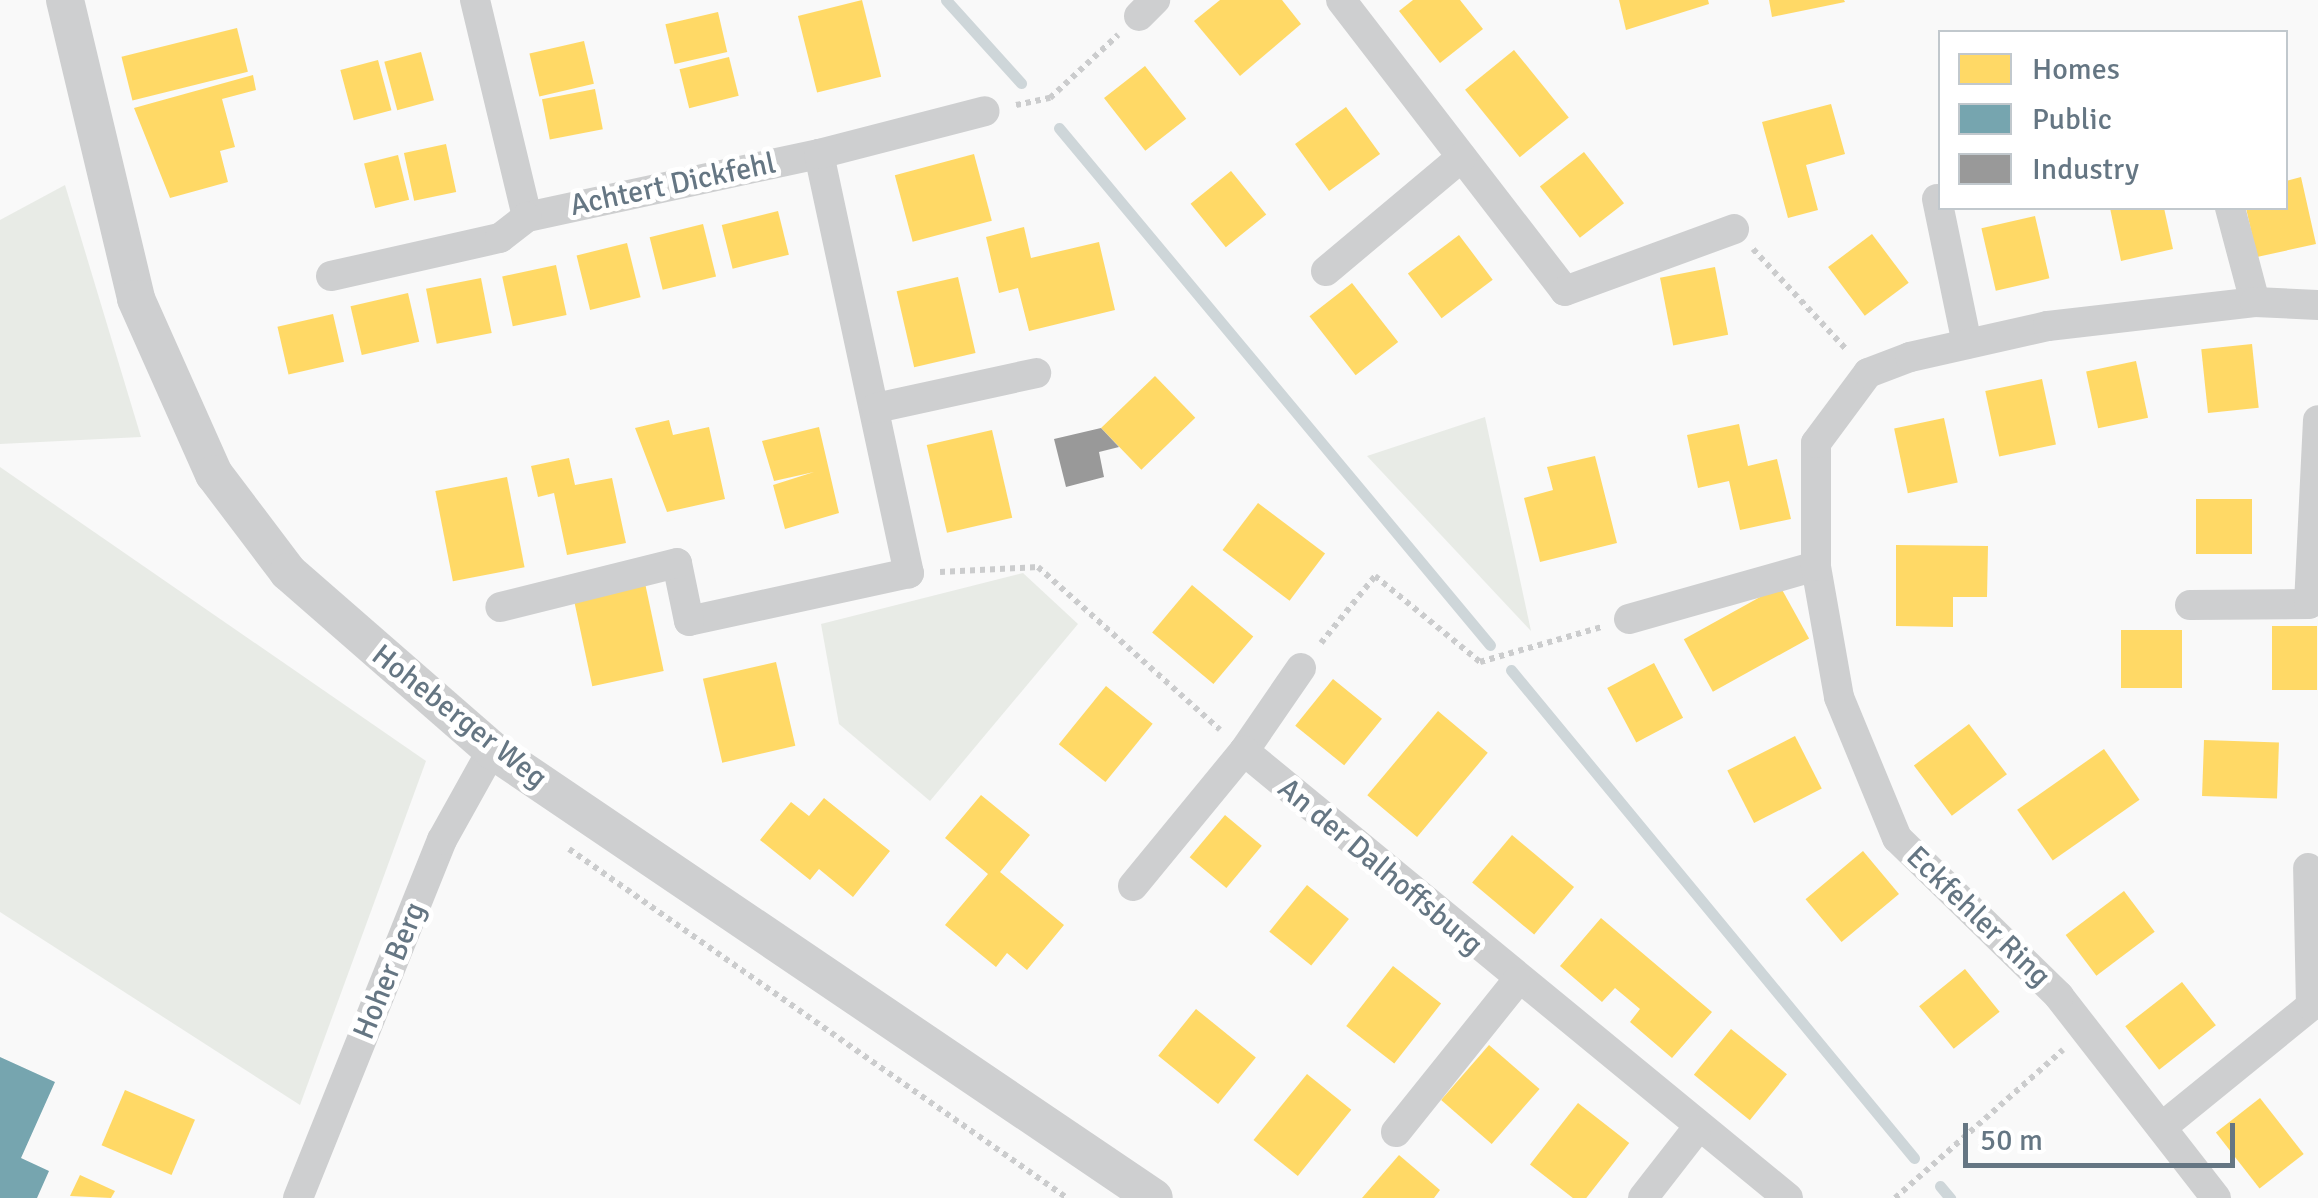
<!DOCTYPE html>
<html>
<head>
<meta charset="utf-8">
<style>
  body { margin:0 }
  #map { position:relative; width:2318px; height:1198px; overflow:hidden; background:#f9f9f9; font-family:Signika,sans-serif }
  div>[style] { position:absolute }
  [style*='--x'] { left:calc(var(--x)*1px); top:calc(var(--y)*1px); width:calc(var(--w)*1px); rotate:calc(var(--a)*1deg) }
  .green>* { inset:0; background:#e8ebe6 }
  .homes>* { inset:0; background:#ffd966; transform-origin:0 0 }
  .public>* { inset:0; background:#76a5af }
  .industry>* { inset:0; background:#999 }
  .stream>* { height:11px; margin:-5.5px; padding:0 5.5px; transform-origin:5.5px; border-radius:5.5px; background:#ced6d9 }
  .path>* { height:6px; margin-top:-3px; transform-origin:0; background:repeating-linear-gradient(90deg,#cbcccd 0 5px,transparent 0 10px) }
  .minor>* { height:30px; margin:-15px; padding:0 15px; transform-origin:15px; border-radius:15px; background:#cecfd0 }
  .tertiary>* { height:38px; margin:-19px; padding:0 19px; transform-origin:19px; border-radius:19px; background:#cecfd0 }
  span { translate:-50% -50%; white-space:nowrap; text-align:center; line-height:1.15; -webkit-text-stroke:10px #fff; paint-order:stroke }
  .street-label { font-size:30px; color:#657683 }
  .legend { position:absolute; left:1938px; top:30px; width:350px; height:180px; box-sizing:border-box; background:#fff; border:2px solid #c1c8cd; margin:0; padding:12px 18px; list-style:none; font-size:30px; color:#657683 }
  .legend li { display:flex; align-items:center; gap:20px; height:50px }
  .legend b { width:50px; border:2px solid #c1c8cd }
  .scale { position:absolute; left:1963px; top:1123px; width:272px; height:45px; box-sizing:border-box; border:5px solid #657683; border-top:0; padding-left:12px; font-size:30px; line-height:35px; white-space:nowrap; color:#657683; -webkit-text-stroke:8px #fff; paint-order:stroke }
</style>
</head>
<body>
<div id="map">
  <div class="green">
    <div style="clip-path:polygon(65px 185px,141px 437px,0 444px,0 220px)"></div>
    <div style="clip-path:polygon(1485px 417px,1531px 631px,1367px 456px)"></div>
    <div style="clip-path:polygon(0 467px,426px 761px,300px 1105px,0 912px)"></div>
    <div style="clip-path:polygon(1023px 573px,1078px 624px,930px 801px,839px 724px,821px 624px)"></div>
  </div>
  <div class="homes">
    <div style="left:862px;top:0;width:79px;height:66px;rotate:76deg"></div>
    <div style="clip-path:polygon(1220px 0,1282px 0,1301px 24px,1240px 76px,1194px 21px)"></div>
    <div style="clip-path:polygon(1413px 0,1460px 0,1483px 29px,1440px 63px,1399px 11px)"></div>
    <div style="clip-path:polygon(1619px 0,1708px 0,1709px 4px,1626px 30px)"></div>
    <div style="clip-path:polygon(1769px 0,1844px 0,1845px 2px,1772px 17px)"></div>
    <div style="left:718px;top:12px;width:41px;height:54px;rotate:77deg"></div>
    <div style="left:237px;top:28px;width:45px;height:119px;rotate:76deg"></div>
    <div style="left:584px;top:41px;width:44px;height:56px;rotate:77deg"></div>
    <div style="left:1514px;top:50px;width:87px;height:63px;rotate:51deg"></div>
    <div style="left:421px;top:52px;width:50px;height:38px;rotate:75deg"></div>
    <div style="left:729px;top:57px;width:40px;height:51px;rotate:76deg"></div>
    <div style="left:378px;top:60px;width:52px;height:39px;rotate:75deg"></div>
    <div style="left:1145px;top:66px;width:67px;height:52px;rotate:52deg"></div>
    <div style="clip-path:polygon(253px 75px,256px 90px,222px 99px,235px 147px,220px 151px,228px 182px,170px 198px,134px 108px)"></div>
    <div style="left:595px;top:89px;width:41px;height:54px;rotate:79deg"></div>
    <div style="clip-path:polygon(1831px 104px,1845px 154px,1806px 165px,1818px 210px,1788px 218px,1762px 122px)"></div>
    <div style="left:1346px;top:107px;width:58px;height:63px;rotate:54deg"></div>
    <div style="left:446px;top:144px;width:49px;height:43px;rotate:78deg"></div>
    <div style="left:1584px;top:152px;width:65px;height:56px;rotate:52deg"></div>
    <div style="left:974px;top:154px;width:69px;height:82px;rotate:75deg"></div>
    <div style="left:398px;top:155px;width:46px;height:35px;rotate:76deg"></div>
    <div style="left:1231px;top:171px;width:56px;height:52px;rotate:51deg"></div>
    <div style="clip-path:polygon(2301px 177px,2316px 244px,2257px 257px,2246px 208px,2286px 208px,2286px 181px)"></div>
    <div style="clip-path:polygon(2110px 208px,2164px 208px,2173px 249px,2121px 261px)"></div>
    <div style="left:778px;top:211px;width:45px;height:58px;rotate:76deg"></div>
    <div style="left:2035px;top:216px;width:64px;height:55px;rotate:77deg"></div>
    <div style="left:703px;top:224px;width:54px;height:55px;rotate:76deg"></div>
    <div style="clip-path:polygon(1024px 227px,1031px 258px,1099px 242px,1115px 310px,1029px 331px,1018px 288px,999px 293px,986px 237px)"></div>
    <div style="left:1872px;top:234px;width:61px;height:55px;rotate:53deg"></div>
    <div style="left:1459px;top:235px;width:56px;height:64px;rotate:53deg"></div>
    <div style="left:627px;top:243px;width:56px;height:52px;rotate:76deg"></div>
    <div style="left:556px;top:265px;width:51px;height:55px;rotate:78deg"></div>
    <div style="left:1715px;top:267px;width:69px;height:56px;rotate:79deg"></div>
    <div style="left:958px;top:277px;width:78px;height:63px;rotate:77deg"></div>
    <div style="left:481px;top:278px;width:56px;height:56px;rotate:79deg"></div>
    <div style="left:1352px;top:283px;width:75px;height:54px;rotate:52deg"></div>
    <div style="left:408px;top:293px;width:50px;height:59px;rotate:77deg"></div>
    <div style="left:333px;top:314px;width:49px;height:57px;rotate:77deg"></div>
    <div style="left:2252px;top:344px;width:64px;height:51px;rotate:84deg"></div>
    <div style="left:2136px;top:361px;width:58px;height:51px;rotate:78deg"></div>
    <div style="left:1155px;top:376px;width:58px;height:75px;rotate:46deg"></div>
    <div style="left:2042px;top:379px;width:67px;height:58px;rotate:78deg"></div>
    <div style="left:1944px;top:418px;width:66px;height:51px;rotate:78deg"></div>
    <div style="clip-path:polygon(669px 420px,673px 435px,709px 427px,725px 499px,667px 512px,635px 428px)"></div>
    <div style="clip-path:polygon(1739px 424px,1748px 466px,1777px 459px,1791px 519px,1740px 530px,1729px 481px,1698px 488px,1687px 435px)"></div>
    <div style="clip-path:polygon(819px 427px,839px 513px,785px 529px,773px 485px,814px 472px,774px 481px,762px 441px)"></div>
    <div style="left:992px;top:430px;width:90px;height:67px;rotate:77deg"></div>
    <div style="clip-path:polygon(1595px 456px,1617px 543px,1540px 562px,1524px 498px,1553px 490px,1547px 467px)"></div>
    <div style="clip-path:polygon(569px 458px,575px 485px,612px 478px,626px 543px,567px 555px,554px 493px,538px 497px,531px 466px)"></div>
    <div style="left:507px;top:477px;width:92px;height:73px;rotate:79deg"></div>
    <div style="left:2196px;top:499px;width:56px;height:55px"></div>
    <div style="left:1258px;top:503px;width:84px;height:59px;rotate:37deg"></div>
    <div style="clip-path:polygon(1896px 545px,1988px 546px,1987px 597px,1953px 597px,1953px 627px,1896px 626px)"></div>
    <div style="left:645px;top:583px;width:90px;height:73px;rotate:78deg"></div>
    <div style="left:1192px;top:585px;width:80px;height:62px;rotate:40deg"></div>
    <div style="left:1780px;top:586px;width:60px;height:110px;rotate:61deg"></div>
    <div style="left:2272px;top:626px;width:45px;height:64px"></div>
    <div style="left:2121px;top:630px;width:61px;height:58px"></div>
    <div style="left:776px;top:662px;width:86px;height:75px;rotate:77deg"></div>
    <div style="left:1654px;top:663px;width:62px;height:53px;rotate:62deg"></div>
    <div style="left:1333px;top:679px;width:63px;height:60px;rotate:39deg"></div>
    <div style="left:1106px;top:686px;width:60px;height:75px;rotate:39deg"></div>
    <div style="left:1438px;top:711px;width:65px;height:110px;rotate:40deg"></div>
    <div style="left:1969px;top:724px;width:63px;height:69px;rotate:53deg"></div>
    <div style="left:1795px;top:736px;width:59px;height:76px;rotate:63deg"></div>
    <div style="left:2204px;top:740px;width:75px;height:56px;rotate:2deg"></div>
    <div style="left:2104px;top:749px;width:62px;height:106px;rotate:55deg"></div>
    <div style="clip-path:polygon(981px 795px,1030px 835px,1000px 872px,1064px 925px,1027px 970px,1007px 953px,996px 967px,945px 925px,988px 874px,945px 838px)"></div>
    <div style="clip-path:polygon(824px 798px,890px 851px,853px 897px,819px 869px,810px 880px,760px 840px,791px 802px,809px 816px)"></div>
    <div style="left:1225px;top:815px;width:48px;height:55px;rotate:40deg"></div>
    <div style="left:1512px;top:835px;width:81px;height:62px;rotate:40deg"></div>
    <div style="left:1863px;top:851px;width:56px;height:75px;rotate:50deg"></div>
    <div style="left:1307px;top:885px;width:54px;height:60px;rotate:39deg"></div>
    <div style="left:2124px;top:891px;width:51px;height:73px;rotate:53deg"></div>
    <div style="clip-path:polygon(1601px 918px,1712px 1012px,1672px 1058px,1630px 1022px,1640px 1009px,1627px 998px,1615px 988px,1602px 1002px,1560px 966px)"></div>
    <div style="left:1393px;top:966px;width:61px;height:76px;rotate:38deg"></div>
    <div style="left:1965px;top:969px;width:55px;height:59px;rotate:51deg"></div>
    <div style="left:2182px;top:982px;width:55px;height:72px;rotate:52deg"></div>
    <div style="left:1196px;top:1009px;width:77px;height:60px;rotate:39deg"></div>
    <div style="left:1731px;top:1029px;width:72px;height:59px;rotate:39deg"></div>
    <div style="left:1489px;top:1045px;width:67px;height:73px;rotate:41deg"></div>
    <div style="left:1307px;top:1074px;width:57px;height:85px;rotate:39deg"></div>
    <div style="left:125px;top:1090px;width:76px;height:60px;rotate:23deg"></div>
    <div style="left:2260px;top:1098px;width:71px;height:56px;rotate:52deg"></div>
    <div style="left:1578px;top:1103px;width:65px;height:78px;rotate:38deg"></div>
    <div style="clip-path:polygon(1399px 1155px,1440px 1190px,1434px 1198px,1362px 1198px)"></div>
    <div style="clip-path:polygon(80px 1175px,115px 1191px,111px 1198px,70px 1196px)"></div>
  </div>
  <div class="public">
    <div style="clip-path:polygon(0 1057px,55px 1082px,21px 1158px,49px 1171px,37px 1198px,0 1198px)"></div>
  </div>
  <div class="industry">
    <div style="clip-path:polygon(1101px 428px,1119px 447px,1099px 452px,1104px 477px,1066px 487px,1054px 439px)"></div>
  </div>
  <div class="stream">
    <div style="--x:946;--y:0;--w:112;--a:47.9"></div>
    <div style="--x:1059;--y:128;--w:673;--a:50.18"></div>
    <div style="--x:1511;--y:670;--w:633;--a:50.45"></div>
    <div style="--x:1940;--y:1186;--w:16;--a:50"></div>
  </div>
  <div class="path">
    <div style="--x:1016;--y:105;--w:35;--a:-12"></div>
    <div style="--x:1050;--y:98;--w:93;--a:-42.8"></div>
    <div style="--x:1753;--y:249;--w:138;--a:47.1"></div>
    <div style="--x:940;--y:572;--w:98;--a:-2.9"></div>
    <div style="--x:1038;--y:567;--w:244;--a:41.8"></div>
    <div style="--x:1321;--y:643;--w:86;--a:-51.1"></div>
    <div style="--x:1375;--y:576;--w:136;--a:39.3"></div>
    <div style="--x:1480;--y:662;--w:126;--a:-16.1"></div>
    <div style="--x:569;--y:849;--w:608;--a:35.02"></div>
    <div style="--x:1895;--y:1198;--w:224;--a:-41.4"></div>
  </div>
  <div class="minor">
    <div style="--x:475;--y:0;--w:223;--a:76.5"></div>
    <div style="--x:527;--y:217;--w:299;--a:-12.2"></div>
    <div style="--x:819;--y:154;--w:429;--a:77.9"></div>
    <div style="--x:909;--y:573;--w:225;--a:167.7"></div>
    <div style="--x:689;--y:621;--w:59;--a:-101.7"></div>
    <div style="--x:677;--y:563;--w:182;--a:166"></div>
    <div style="--x:1341;--y:0;--w:367;--a:52.4"></div>
    <div style="--x:1565;--y:291;--w:180;--a:-20.1"></div>
    <div style="--x:1139;--y:16;--w:23;--a:-45"></div>
    <div style="--x:819;--y:154;--w:171;--a:-14.5"></div>
    <div style="--x:1937;--y:199;--w:148;--a:78.3"></div>
    <div style="--x:2230;--y:208;--w:97;--a:75.1"></div>
    <div style="--x:1326;--y:271;--w:177;--a:-40"></div>
    <div style="--x:331;--y:276;--w:173;--a:-12.7"></div>
    <div style="--x:500;--y:238;--w:34;--a:-38"></div>
    <div style="--x:876;--y:408;--w:164;--a:-12.3"></div>
    <div style="--x:2190;--y:605;--w:119;--a:-0.5"></div>
    <div style="--x:2309;--y:604;--w:184;--a:-87.2"></div>
    <div style="--x:1629;--y:619;--w:194;--a:-15.8"></div>
    <div style="--x:1301;--y:668;--w:101;--a:124.5"></div>
    <div style="--x:1244;--y:751;--w:704;--a:39.41"></div>
    <div style="--x:1133;--y:886;--w:175;--a:-50.6"></div>
    <div style="--x:2162;--y:1127;--w:192;--a:-39.1"></div>
    <div style="--x:2311;--y:1006;--w:138;--a:-91.2"></div>
    <div style="--x:1396;--y:1132;--w:192;--a:-51.3"></div>
    <div style="--x:298;--y:1198;--w:386;--a:-68.1"></div>
    <div style="--x:442;--y:840;--w:103;--a:-60.9"></div>
    <div style="--x:1643;--y:1198;--w:86;--a:-52.1"></div>
    <div style="--x:2216;--y:1198;--w:256;--a:-127.9"></div>
    <div style="--x:2059;--y:996;--w:226;--a:-135.7"></div>
    <div style="--x:1897;--y:838;--w:152;--a:-112.4"></div>
    <div style="--x:1839;--y:697;--w:133;--a:-100"></div>
    <div style="--x:1816;--y:566;--w:123;--a:-90"></div>
    <div style="--x:1816;--y:443;--w:87;--a:-53.4"></div>
    <div style="--x:1868;--y:373;--w:45;--a:-20.9"></div>
    <div style="--x:1910;--y:357;--w:141;--a:-12.7"></div>
    <div style="--x:2048;--y:326;--w:208;--a:-6.6"></div>
    <div style="--x:2255;--y:302;--w:63;--a:2.7"></div>
  </div>
  <div class="tertiary">
    <div style="--x:65;--y:0;--w:307;--a:76.6"></div>
    <div style="--x:136;--y:299;--w:192;--a:66"></div>
    <div style="--x:214;--y:474;--w:123;--a:52.9"></div>
    <div style="--x:288;--y:572;--w:271;--a:41.1"></div>
    <div style="--x:492;--y:750;--w:799;--a:34.09"></div>
  </div>
  <div class="street-label">
    <span style="left:673px;top:185px;rotate:-12deg">Achtert Dickfehl</span>
    <span style="left:459px;top:717px;rotate:38deg">Hoheberger Weg</span>
    <span style="left:1380px;top:867px;rotate:40deg">An der Dalhoffsburg</span>
    <span style="left:1978px;top:917px;rotate:44deg">Eckfehler Ring</span>
    <span style="left:390px;top:971px;rotate:-68deg">Hoher Berg</span>
  </div>
  <ul class="legend">
  <li><b style="height:28px;background:#ffd966"></b>Homes</li>
  <li><b style="height:28px;background:#76a5af"></b>Public</li>
  <li><b style="height:28px;background:#999"></b>Industry</li>
  </ul>
  <div class="scale">50 m</div>
</div>
</body>
</html>
